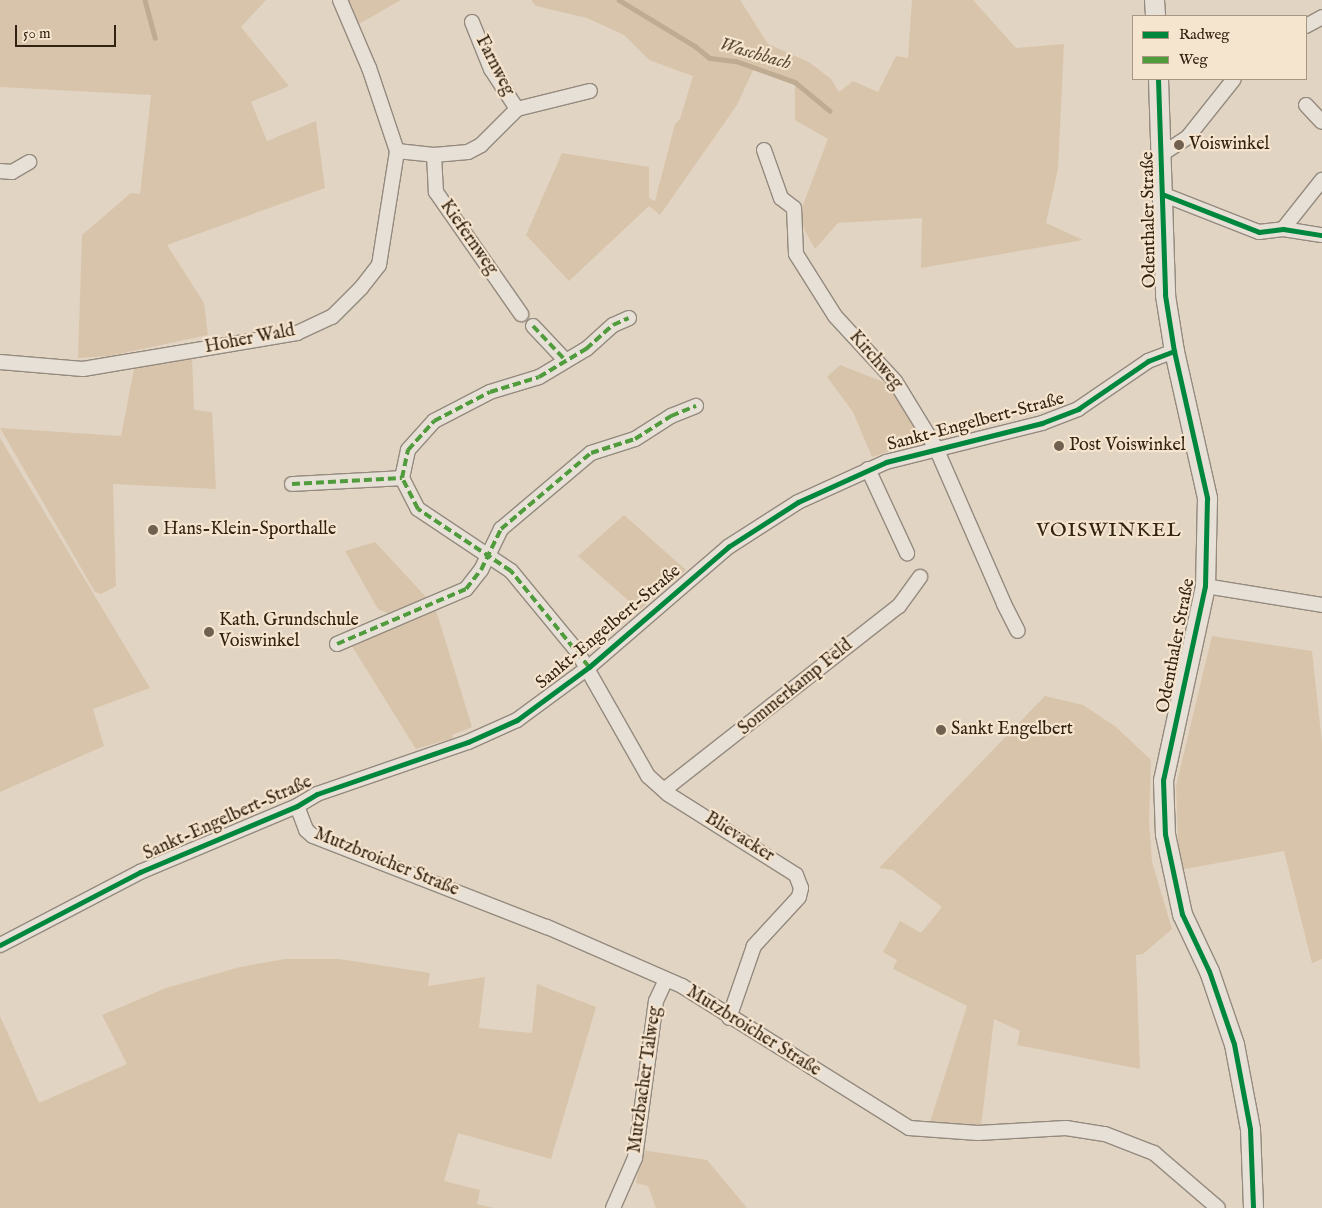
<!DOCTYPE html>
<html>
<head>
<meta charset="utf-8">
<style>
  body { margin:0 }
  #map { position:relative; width:1322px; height:1208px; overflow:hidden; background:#e2d4c2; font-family:"IM FELL English",serif }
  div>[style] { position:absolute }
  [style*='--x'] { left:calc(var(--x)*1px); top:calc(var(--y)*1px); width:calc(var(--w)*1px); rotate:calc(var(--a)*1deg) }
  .green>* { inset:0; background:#d8c4ab }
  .stream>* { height:4.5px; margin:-2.25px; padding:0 2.25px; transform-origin:2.25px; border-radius:2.25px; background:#beab92 }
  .roads { filter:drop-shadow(1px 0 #948a7e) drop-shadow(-1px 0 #948a7e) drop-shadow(0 1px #948a7e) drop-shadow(0 -1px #948a7e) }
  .minor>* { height:14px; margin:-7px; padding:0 7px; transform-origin:7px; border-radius:7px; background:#e7e0d7 }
  .secondary>* { height:19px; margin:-9.5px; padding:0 9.5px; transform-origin:9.5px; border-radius:9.5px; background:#e7e0d7 }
  .quiet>* { height:4px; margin-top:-2px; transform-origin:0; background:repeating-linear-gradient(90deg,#509b3c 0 8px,transparent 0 12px) }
  .cycleway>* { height:5px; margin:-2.5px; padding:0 2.5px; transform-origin:2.5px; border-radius:2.5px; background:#00873e }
  .dots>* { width:14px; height:14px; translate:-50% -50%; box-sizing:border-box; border:2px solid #f5e4ce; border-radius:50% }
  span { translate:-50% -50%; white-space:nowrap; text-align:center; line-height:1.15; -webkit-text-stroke:4.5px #f5e4ce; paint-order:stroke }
  .street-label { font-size:18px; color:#322211 }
  .poi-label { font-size:18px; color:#322211 }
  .left { translate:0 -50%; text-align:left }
  .water-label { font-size:19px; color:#5e4c37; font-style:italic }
  .quarter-label { font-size:20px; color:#322211; letter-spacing:1px }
  .legend { position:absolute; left:1132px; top:15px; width:175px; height:65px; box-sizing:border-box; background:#f5e4ce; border:1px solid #a79682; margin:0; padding:6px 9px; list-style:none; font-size:15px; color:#322211 }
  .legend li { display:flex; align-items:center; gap:10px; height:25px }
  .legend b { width:25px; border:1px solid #a79682 }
  .scale { position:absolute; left:15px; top:25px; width:101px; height:22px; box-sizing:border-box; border:2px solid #322211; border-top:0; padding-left:6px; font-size:15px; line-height:18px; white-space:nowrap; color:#322211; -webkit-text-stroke:4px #f5e4ce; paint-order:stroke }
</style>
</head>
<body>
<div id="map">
  <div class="green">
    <div style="clip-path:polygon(0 0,266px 0,241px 27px,289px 86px,251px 102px,267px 141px,316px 121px,325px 188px,167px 245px,204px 303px,208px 335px,109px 356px,78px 358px,82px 235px,131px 193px,140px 194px,151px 95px,0 87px)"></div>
    <div style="clip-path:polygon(347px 0,401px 0,357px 25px)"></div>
    <div style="clip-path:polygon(531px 0,740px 0,768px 44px,809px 62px,831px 79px,839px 92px,853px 81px,878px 92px,896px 56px,908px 58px,912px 0,973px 0,1016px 48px,1064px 44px,1058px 169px,1046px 223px,1083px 240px,921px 268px,922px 218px,838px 223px,815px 249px,798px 218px,828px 139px,795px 120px,795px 82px,754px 68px,737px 105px,660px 215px,649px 206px,569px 281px,526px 235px,562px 153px,649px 167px,649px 198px,655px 201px,675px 124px,680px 119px,693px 76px,649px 60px,624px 35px,587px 18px,536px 6px)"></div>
    <div style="clip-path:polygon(192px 354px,194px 410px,212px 412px,216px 489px,113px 484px,116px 586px,101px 594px,95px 592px,0 428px,121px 436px,135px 364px)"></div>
    <div style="clip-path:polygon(840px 365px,896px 387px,923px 440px,872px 457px,853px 412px,827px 377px)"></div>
    <div style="clip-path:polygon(0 438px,150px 688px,93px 709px,104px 746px,0 792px)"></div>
    <div style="clip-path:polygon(624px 515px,686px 570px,639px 610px,578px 556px)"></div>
    <div style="clip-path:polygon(375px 542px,427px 598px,388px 613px,378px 609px,345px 551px)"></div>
    <div style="clip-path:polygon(435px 607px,472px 727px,452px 735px,453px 738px,416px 749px,350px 643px)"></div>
    <div style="clip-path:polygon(1212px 636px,1312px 651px,1322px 743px,1322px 959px,1312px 963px,1284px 851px,1179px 870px,1176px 786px)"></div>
    <div style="clip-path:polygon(1045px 696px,1083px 705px,1116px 727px,1151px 760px,1149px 821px,1152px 862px,1172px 929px,1143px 954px,1136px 955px,1140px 1069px,1017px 1045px,1020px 1031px,994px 1019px,981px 1127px,930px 1122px,967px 1006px,893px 969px,897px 960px,883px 952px,900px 921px,921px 933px,942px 907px,893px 870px,879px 868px)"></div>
    <div style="clip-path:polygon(285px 959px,339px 959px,430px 973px,428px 986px,485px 977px,479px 1028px,532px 1033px,537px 984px,596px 1007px,551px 1159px,458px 1133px,444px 1181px,480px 1190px,477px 1204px,494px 1208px,0 1208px,0 1016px,39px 1103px,127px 1064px,102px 1015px,166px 988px,240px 967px)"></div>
    <div style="clip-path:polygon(642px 1150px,707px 1160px,747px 1208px,656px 1208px,648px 1186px,636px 1183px)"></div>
  </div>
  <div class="stream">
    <div style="--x:145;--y:0;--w:39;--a:75"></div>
    <div style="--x:619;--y:0;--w:89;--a:31.2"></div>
    <div style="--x:695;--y:46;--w:19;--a:39"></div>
    <div style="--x:710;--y:58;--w:26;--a:7"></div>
    <div style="--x:736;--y:61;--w:63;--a:19.6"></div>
    <div style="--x:795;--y:82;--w:45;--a:39.6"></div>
  </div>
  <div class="roads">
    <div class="minor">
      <div style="--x:472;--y:22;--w:51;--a:68"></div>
      <div style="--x:491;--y:69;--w:48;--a:57"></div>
      <div style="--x:1306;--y:26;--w:18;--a:-29"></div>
      <div style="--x:1306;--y:105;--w:23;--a:47"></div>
      <div style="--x:764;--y:150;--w:51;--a:70.5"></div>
      <div style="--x:781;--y:198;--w:16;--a:38"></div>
      <div style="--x:794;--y:208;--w:46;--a:87.5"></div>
      <div style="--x:796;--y:254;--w:73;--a:57.8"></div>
      <div style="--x:835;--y:316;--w:88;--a:47.3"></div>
      <div style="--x:895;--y:381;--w:79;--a:58.5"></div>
      <div style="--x:936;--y:448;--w:170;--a:66.4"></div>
      <div style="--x:1004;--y:604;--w:30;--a:63"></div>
      <div style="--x:397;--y:151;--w:37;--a:6"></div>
      <div style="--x:434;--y:155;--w:34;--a:-5"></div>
      <div style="--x:468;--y:152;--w:15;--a:-28"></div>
      <div style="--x:481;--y:145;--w:51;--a:-45"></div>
      <div style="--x:517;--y:109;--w:75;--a:-13.9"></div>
      <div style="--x:1162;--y:154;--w:30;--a:-33"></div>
      <div style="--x:1187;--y:138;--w:75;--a:-51.5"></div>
      <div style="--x:434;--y:155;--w:37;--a:87"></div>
      <div style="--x:436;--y:192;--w:149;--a:55.1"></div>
      <div style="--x:0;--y:171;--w:12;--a:5"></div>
      <div style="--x:12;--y:172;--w:20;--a:-30"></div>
      <div style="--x:1162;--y:194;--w:104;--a:21.4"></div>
      <div style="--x:1259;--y:232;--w:24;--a:-7"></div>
      <div style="--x:1283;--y:229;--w:39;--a:9"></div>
      <div style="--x:1283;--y:229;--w:63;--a:-51.5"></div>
      <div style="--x:629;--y:318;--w:17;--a:156"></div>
      <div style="--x:613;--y:325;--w:36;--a:138"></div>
      <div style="--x:586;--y:349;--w:55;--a:149.2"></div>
      <div style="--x:539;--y:377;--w:51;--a:163"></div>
      <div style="--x:490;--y:392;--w:63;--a:152.6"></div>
      <div style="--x:434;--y:421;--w:39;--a:132"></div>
      <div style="--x:408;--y:450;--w:29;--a:102"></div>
      <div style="--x:402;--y:478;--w:35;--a:63"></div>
      <div style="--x:418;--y:509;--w:112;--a:33.7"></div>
      <div style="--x:511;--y:571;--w:104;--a:50.5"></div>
      <div style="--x:577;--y:651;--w:144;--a:60.4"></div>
      <div style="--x:648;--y:776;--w:27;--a:42"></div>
      <div style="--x:668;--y:794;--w:151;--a:32.3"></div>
      <div style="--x:796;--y:875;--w:14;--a:69"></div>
      <div style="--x:801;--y:888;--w:9;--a:103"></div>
      <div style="--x:799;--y:897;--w:67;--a:132.6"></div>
      <div style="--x:754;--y:946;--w:76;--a:109.1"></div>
      <div style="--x:533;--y:326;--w:47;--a:46.7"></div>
      <div style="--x:0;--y:362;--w:83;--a:4.8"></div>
      <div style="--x:83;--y:369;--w:217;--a:-9.5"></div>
      <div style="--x:297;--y:333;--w:38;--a:-25"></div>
      <div style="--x:332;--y:317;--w:41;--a:-45"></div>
      <div style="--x:361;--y:288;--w:29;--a:-52"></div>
      <div style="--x:379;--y:265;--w:115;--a:-81"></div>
      <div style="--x:397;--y:151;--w:88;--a:-108.6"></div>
      <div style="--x:369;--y:68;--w:74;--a:-113.1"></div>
      <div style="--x:868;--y:469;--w:93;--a:65.1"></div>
      <div style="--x:292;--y:484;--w:110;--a:-3.1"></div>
      <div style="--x:1205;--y:586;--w:119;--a:9.2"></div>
      <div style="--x:337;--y:644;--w:140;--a:-23.1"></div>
      <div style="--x:466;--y:589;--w:24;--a:-52"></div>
      <div style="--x:481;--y:570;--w:46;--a:-64"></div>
      <div style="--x:501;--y:529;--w:118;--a:-40.2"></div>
      <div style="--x:591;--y:453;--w:46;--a:-17.7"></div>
      <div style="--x:635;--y:439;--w:43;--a:-32.6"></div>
      <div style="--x:671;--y:416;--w:27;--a:-22"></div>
      <div style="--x:664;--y:790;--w:298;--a:-38.1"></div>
      <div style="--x:899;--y:606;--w:36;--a:-54"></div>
      <div style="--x:297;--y:806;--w:26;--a:69"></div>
      <div style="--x:306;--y:830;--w:9;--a:41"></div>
      <div style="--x:313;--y:836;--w:251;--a:21.3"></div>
      <div style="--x:547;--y:927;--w:147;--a:23.6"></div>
      <div style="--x:682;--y:986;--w:268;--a:32"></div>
      <div style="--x:909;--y:1128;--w:69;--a:4.1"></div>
      <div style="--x:978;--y:1133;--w:88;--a:-3.3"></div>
      <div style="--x:1066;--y:1128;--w:39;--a:9"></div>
      <div style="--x:1105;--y:1134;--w:53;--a:21.2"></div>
      <div style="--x:1154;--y:1153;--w:84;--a:40.7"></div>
      <div style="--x:0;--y:945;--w:158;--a:-27.5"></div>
      <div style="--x:140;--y:872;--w:170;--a:-22.8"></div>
      <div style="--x:297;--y:806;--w:23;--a:-31"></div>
      <div style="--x:317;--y:794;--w:160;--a:-19"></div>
      <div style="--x:468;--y:742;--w:54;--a:-24.2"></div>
      <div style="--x:517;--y:720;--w:89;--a:-36.4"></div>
      <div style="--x:589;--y:667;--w:184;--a:-40.8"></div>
      <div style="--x:728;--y:547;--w:83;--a:-32.7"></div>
      <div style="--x:798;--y:502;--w:97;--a:-24.4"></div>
      <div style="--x:886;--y:462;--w:161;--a:-14"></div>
      <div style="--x:1042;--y:423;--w:39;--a:-21"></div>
      <div style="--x:1078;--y:409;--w:85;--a:-34.4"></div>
      <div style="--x:1148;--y:361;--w:28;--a:-21"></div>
      <div style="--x:613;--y:1208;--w:55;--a:-66.3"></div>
      <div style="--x:635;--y:1158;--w:158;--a:-82.4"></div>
      <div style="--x:656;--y:1001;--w:23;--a:-65"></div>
    </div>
    <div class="secondary">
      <div style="--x:1154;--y:0;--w:16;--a:86"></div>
      <div style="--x:1158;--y:79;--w:216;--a:88.1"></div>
      <div style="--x:1165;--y:295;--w:57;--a:80.9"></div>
      <div style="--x:1174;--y:351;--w:151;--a:77.3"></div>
      <div style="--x:1207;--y:498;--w:88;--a:91.3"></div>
      <div style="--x:1205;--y:586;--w:198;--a:102.2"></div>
      <div style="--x:1163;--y:780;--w:54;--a:87.9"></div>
      <div style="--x:1165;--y:834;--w:82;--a:78"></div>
      <div style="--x:1182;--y:914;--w:63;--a:64.7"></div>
      <div style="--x:1209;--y:971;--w:77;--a:71.1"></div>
      <div style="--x:1234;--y:1044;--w:86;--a:79.3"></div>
      <div style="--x:1250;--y:1129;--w:79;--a:87.8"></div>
    </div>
  </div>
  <div class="quiet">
    <div style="--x:533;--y:326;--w:47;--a:46.7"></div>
    <div style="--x:292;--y:484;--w:110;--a:-3.1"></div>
    <div style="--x:337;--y:644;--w:140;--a:-23.1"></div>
    <div style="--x:466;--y:589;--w:24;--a:-52"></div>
    <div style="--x:481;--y:570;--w:46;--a:-64"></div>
    <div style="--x:501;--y:529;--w:118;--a:-40.2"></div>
    <div style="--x:591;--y:453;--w:46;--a:-17.7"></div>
    <div style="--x:635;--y:439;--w:43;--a:-32.6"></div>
    <div style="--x:671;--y:416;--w:27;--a:-22"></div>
    <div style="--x:589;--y:667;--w:124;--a:-129.1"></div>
    <div style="--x:511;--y:571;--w:112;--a:-146.3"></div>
    <div style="--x:418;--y:509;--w:35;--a:-117"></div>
    <div style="--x:402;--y:478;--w:29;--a:-78"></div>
    <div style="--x:408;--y:450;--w:39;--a:-48"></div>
    <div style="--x:434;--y:421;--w:63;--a:-27.4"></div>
    <div style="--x:490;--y:392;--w:51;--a:-17"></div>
    <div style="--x:539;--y:377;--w:55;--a:-30.8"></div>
    <div style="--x:586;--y:349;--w:36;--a:-42"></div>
    <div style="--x:613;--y:325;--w:17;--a:-24"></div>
  </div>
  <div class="cycleway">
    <div style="--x:1158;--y:79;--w:216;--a:88.1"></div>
    <div style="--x:1165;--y:295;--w:57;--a:80.9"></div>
    <div style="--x:1174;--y:351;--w:151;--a:77.3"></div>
    <div style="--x:1207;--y:498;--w:88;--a:91.3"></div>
    <div style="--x:1205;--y:586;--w:198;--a:102.2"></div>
    <div style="--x:1163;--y:780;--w:54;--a:87.9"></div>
    <div style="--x:1165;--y:834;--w:82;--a:78"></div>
    <div style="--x:1182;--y:914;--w:63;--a:64.7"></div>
    <div style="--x:1209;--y:971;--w:77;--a:71.1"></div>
    <div style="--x:1234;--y:1044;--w:86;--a:79.3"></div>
    <div style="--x:1250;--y:1129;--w:79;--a:87.8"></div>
    <div style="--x:1162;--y:194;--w:104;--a:21.4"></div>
    <div style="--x:1259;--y:232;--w:24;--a:-7"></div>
    <div style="--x:1283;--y:229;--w:39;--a:9"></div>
    <div style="--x:0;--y:945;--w:158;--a:-27.5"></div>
    <div style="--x:140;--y:872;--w:170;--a:-22.8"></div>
    <div style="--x:297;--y:806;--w:23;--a:-31"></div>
    <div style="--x:317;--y:794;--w:160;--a:-19"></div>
    <div style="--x:468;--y:742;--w:54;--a:-24.2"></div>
    <div style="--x:517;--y:720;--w:89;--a:-36.4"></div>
    <div style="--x:589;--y:667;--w:184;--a:-40.8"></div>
    <div style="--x:728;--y:547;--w:83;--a:-32.7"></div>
    <div style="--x:798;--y:502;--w:97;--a:-24.4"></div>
    <div style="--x:886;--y:462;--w:161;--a:-14"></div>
    <div style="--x:1042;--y:423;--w:39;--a:-21"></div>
    <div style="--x:1078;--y:409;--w:85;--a:-34.4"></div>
    <div style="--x:1148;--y:361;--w:28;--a:-21"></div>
  </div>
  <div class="dots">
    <div style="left:1179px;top:145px;background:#70604f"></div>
    <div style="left:1059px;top:446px;background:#70604f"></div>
    <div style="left:153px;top:530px;background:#70604f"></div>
    <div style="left:209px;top:632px;background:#70604f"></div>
    <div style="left:941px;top:730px;background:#70604f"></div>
  </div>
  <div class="street-label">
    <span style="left:494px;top:66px;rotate:63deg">Farnweg</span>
    <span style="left:1150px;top:220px;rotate:-91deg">Odenthaler Straße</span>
    <span style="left:468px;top:238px;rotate:55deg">Kiefernweg</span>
    <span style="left:250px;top:340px;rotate:-11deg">Hoher Wald</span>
    <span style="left:875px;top:361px;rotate:49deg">Kirchweg</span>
    <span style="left:976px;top:423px;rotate:-15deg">Sankt-Engelbert-Straße</span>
    <span style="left:609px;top:628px;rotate:-40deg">Sankt-Engelbert-Straße</span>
    <span style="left:1177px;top:646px;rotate:-79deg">Odenthaler Straße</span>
    <span style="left:796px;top:688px;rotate:-39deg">Sommerkamp Feld</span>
    <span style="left:228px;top:819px;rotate:-24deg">Sankt-Engelbert-Straße</span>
    <span style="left:739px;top:838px;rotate:32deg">Blievacker</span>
    <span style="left:386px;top:863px;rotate:22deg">Mutzbroicher Straße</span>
    <span style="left:753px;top:1032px;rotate:32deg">Mutzbroicher Straße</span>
    <span style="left:646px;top:1080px;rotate:-82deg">Mutzbacher Talweg</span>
  </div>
  <div class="poi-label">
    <span class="left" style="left:1189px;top:145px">Voiswinkel</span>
    <span class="left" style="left:1069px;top:446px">Post Voiswinkel</span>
    <span class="left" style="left:163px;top:530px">Hans-Klein-Sporthalle</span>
    <span class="left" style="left:219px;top:632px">Kath. Grundschule<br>Voiswinkel</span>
    <span class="left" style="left:951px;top:730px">Sankt Engelbert</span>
  </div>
  <div class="water-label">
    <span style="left:755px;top:55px;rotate:16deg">Waschbach</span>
  </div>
  <div class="quarter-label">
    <span style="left:1109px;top:530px">VOISWINKEL</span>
  </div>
  <ul class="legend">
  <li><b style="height:6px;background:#00873e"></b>Radweg</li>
  <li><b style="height:6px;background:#509b3c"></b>Weg</li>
  </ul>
  <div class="scale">50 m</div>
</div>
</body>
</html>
